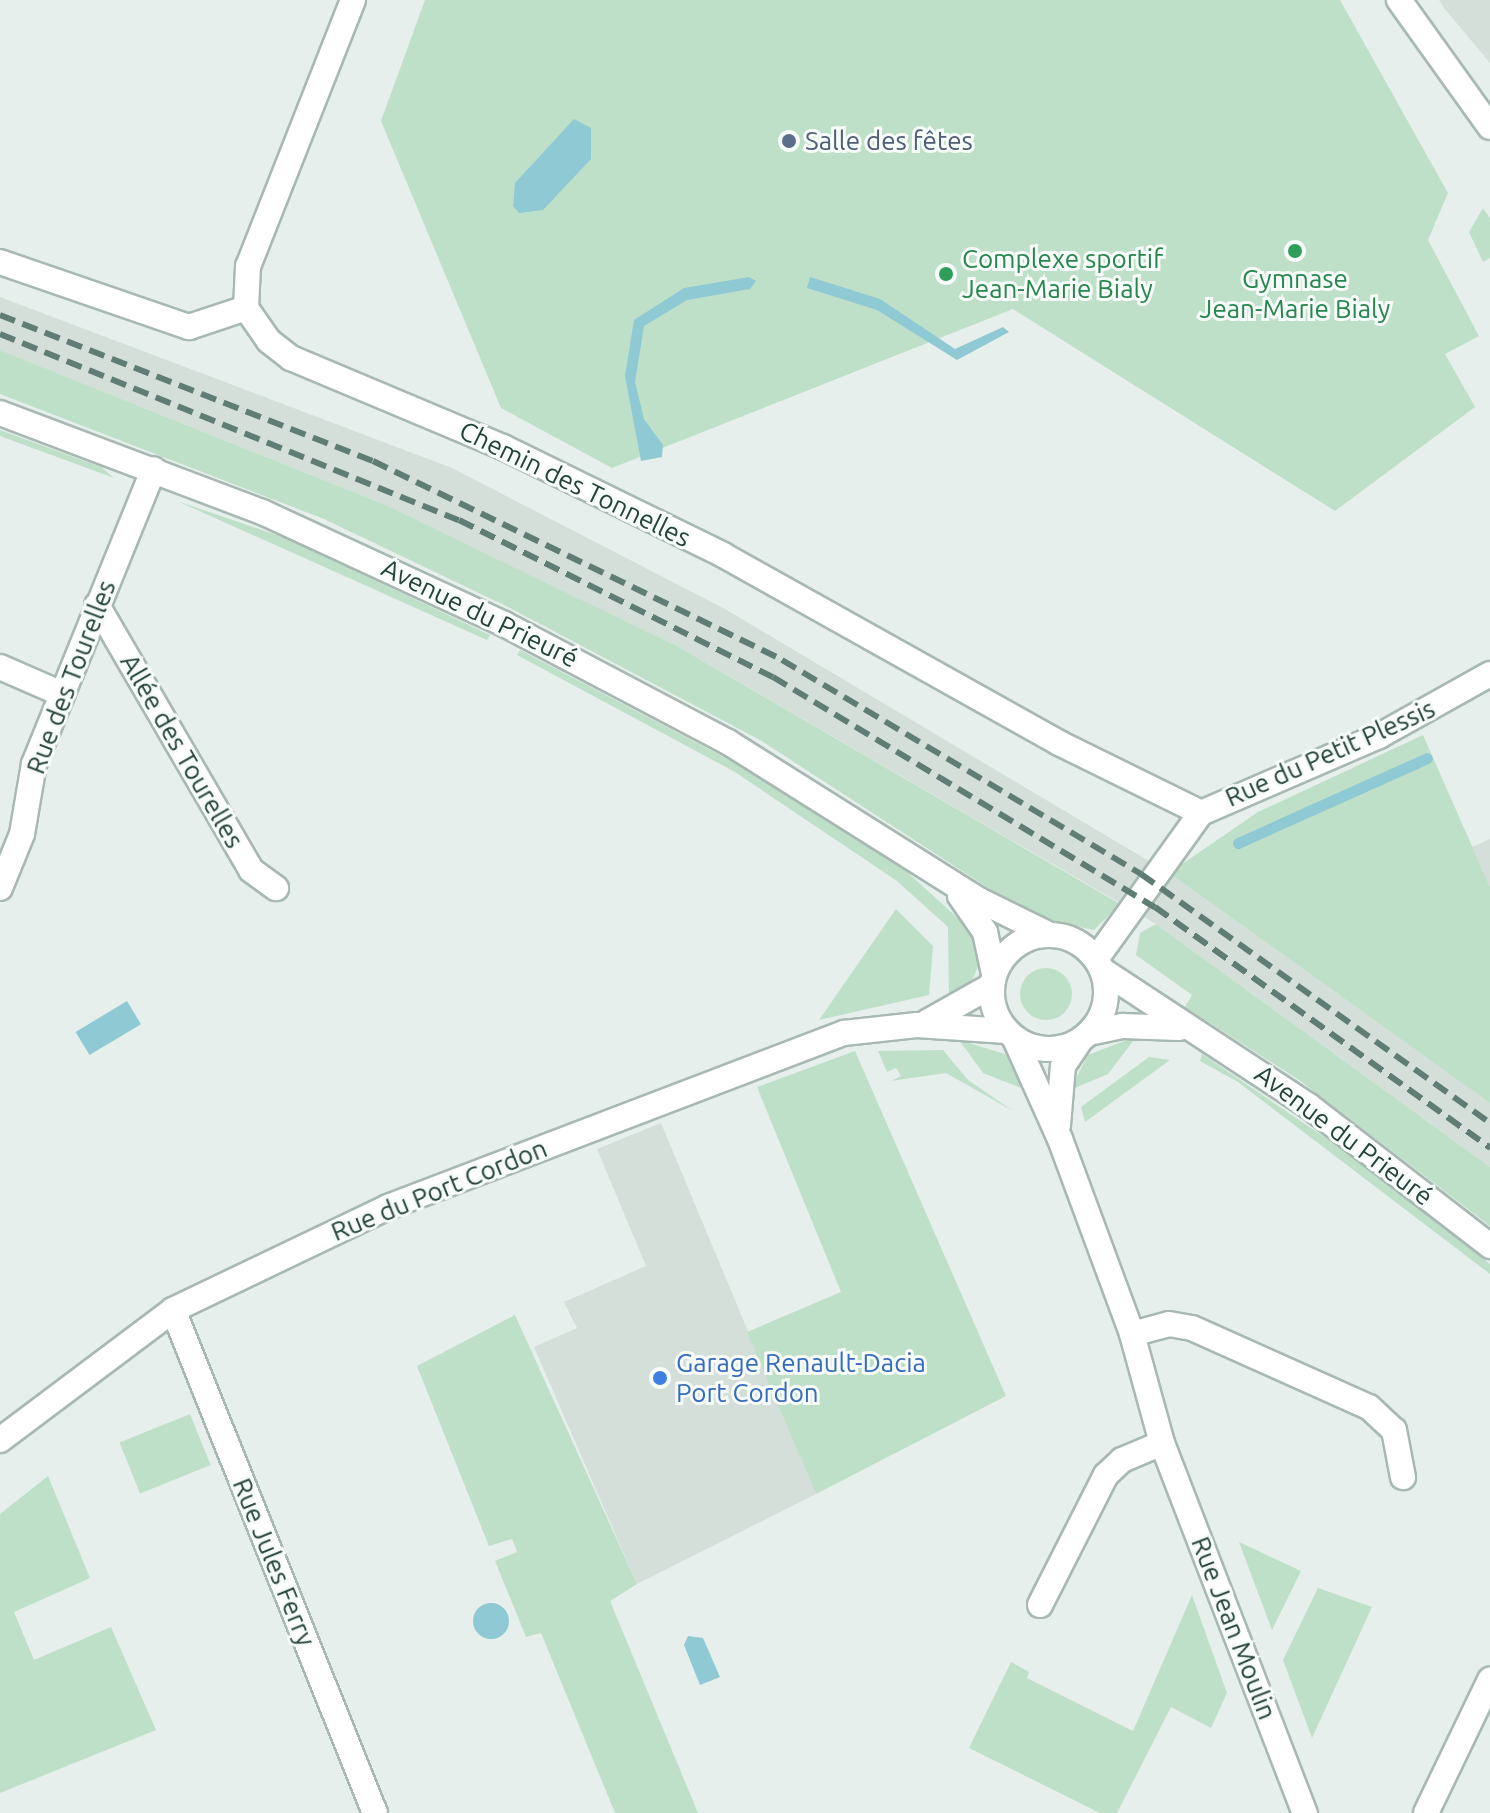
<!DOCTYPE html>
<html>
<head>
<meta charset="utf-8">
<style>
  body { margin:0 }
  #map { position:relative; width:1490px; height:1813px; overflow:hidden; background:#e6efeb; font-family:Ubuntu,sans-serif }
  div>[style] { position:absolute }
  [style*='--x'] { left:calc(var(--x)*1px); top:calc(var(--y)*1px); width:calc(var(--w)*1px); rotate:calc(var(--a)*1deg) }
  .built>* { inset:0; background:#d4dfda }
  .green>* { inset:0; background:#bfe0c8; transform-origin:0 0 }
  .round { border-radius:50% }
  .water>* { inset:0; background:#8ec9d4; transform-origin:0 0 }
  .stream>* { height:11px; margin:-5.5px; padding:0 5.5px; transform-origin:5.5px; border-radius:5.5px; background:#8ec9d4 }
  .roads { filter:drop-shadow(2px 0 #a8b8b2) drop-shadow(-2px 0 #a8b8b2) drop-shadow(0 2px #a8b8b2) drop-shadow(0 -2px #a8b8b2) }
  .minor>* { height:24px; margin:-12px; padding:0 12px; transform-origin:12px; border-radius:12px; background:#fff }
  .tertiary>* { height:24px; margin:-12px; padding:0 12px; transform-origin:12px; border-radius:12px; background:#fff }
  .tertiary>.ring { margin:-12px; padding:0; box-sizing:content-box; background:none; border:24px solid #fff; border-radius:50% }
  .rail>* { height:6px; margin-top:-3px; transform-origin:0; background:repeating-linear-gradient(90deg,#5f7d75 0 16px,transparent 0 24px) }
  .dots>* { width:22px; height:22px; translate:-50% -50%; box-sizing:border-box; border:4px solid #f7fbf9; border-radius:50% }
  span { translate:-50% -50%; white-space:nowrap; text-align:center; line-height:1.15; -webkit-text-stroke:6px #f7fbf9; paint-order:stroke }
  .service-label { font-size:26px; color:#4e5e75 }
  .left { translate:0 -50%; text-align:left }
  .leisure-label { font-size:26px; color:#27864d }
  .street-label { font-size:26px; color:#24423a }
  .shop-label { font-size:26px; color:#366cbe }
</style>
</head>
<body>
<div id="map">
  <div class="built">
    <div style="clip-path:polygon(1439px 0,1490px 0,1490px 63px,1444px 8px)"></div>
    <div style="clip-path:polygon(0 297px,452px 468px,725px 609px,1169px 873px,1471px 1089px,1490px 1103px,1490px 1167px,1156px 924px,677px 646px,388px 506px,0 350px)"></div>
    <div style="clip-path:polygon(1490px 839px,1490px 887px,1472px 847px)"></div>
    <div style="clip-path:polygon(661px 1123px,816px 1494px,637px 1584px,534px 1347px,577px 1328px,564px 1302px,646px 1266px,597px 1149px)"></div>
  </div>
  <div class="green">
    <div style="clip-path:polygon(425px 0,1340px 0,1448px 193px,1428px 240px,1479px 336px,1445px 354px,1475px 407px,1335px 511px,1013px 309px,612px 468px,501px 408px,381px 121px)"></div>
    <div style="clip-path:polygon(1483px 208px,1490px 218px,1490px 258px,1483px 262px,1469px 232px)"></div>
    <div style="clip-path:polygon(0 350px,388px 506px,677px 646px,1120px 904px,1094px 930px,1033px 917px,760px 740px,506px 606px,324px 519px,0 394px)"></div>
    <div style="clip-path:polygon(0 430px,101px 467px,114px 478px,0 436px)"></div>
    <div style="clip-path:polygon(177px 501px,288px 539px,490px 635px,487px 640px)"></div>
    <div style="clip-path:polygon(520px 650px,737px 764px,906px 871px,972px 931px,979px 964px,971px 983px,949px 1000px,948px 927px,897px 881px,735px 772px,517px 655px)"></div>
    <div style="clip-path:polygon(1423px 735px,1490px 887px,1490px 1103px,1169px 873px,1258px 812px)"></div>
    <div style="clip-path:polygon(896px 909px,933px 946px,929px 995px,819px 1020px)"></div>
    <div style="clip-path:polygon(1156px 924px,1490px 1167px,1490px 1226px,1299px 1080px,1185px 1007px,1192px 995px,1136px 955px,1140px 933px)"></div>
    <div class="round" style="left:1020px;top:968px;width:52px;height:52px"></div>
    <div style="clip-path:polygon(1137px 1036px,1108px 1074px,1070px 1090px,1088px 1055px)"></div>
    <div style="clip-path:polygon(959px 1040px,1005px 1054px,1026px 1090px,983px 1073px)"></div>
    <div style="clip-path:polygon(943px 1050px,968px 1080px,1013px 1111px,946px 1073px,891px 1081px,901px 1076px,896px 1068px,887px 1072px,878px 1051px)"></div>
    <div style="clip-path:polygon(855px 1051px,1006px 1396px,816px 1494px,747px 1332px,841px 1292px,757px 1087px)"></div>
    <div style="clip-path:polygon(1202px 1054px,1342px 1149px,1490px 1264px,1490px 1274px,1238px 1082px,1200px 1061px)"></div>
    <div style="clip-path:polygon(1149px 1057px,1170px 1060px,1085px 1122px,1081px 1107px)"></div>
    <div style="clip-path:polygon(515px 1315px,637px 1584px,610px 1601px,698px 1813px,615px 1813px,541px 1633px,526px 1637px,495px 1561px,517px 1552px,512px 1539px,489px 1546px,417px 1366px)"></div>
    <div style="left:190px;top:1414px;width:55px;height:76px;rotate:68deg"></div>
    <div style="clip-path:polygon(48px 1476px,90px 1578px,14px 1612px,34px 1660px,111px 1627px,156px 1730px,0 1793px,0 1514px)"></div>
    <div style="clip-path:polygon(1239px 1542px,1301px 1571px,1272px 1630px)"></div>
    <div style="clip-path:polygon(1318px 1588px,1372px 1607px,1312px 1738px,1283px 1660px)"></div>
    <div style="clip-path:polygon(1192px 1595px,1227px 1693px,1211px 1728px,1171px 1707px,1117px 1813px,1100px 1813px,969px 1748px,1011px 1662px,1029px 1672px,1027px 1678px,1133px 1731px)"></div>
  </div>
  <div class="water">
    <div style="clip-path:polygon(574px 119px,591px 128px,591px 159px,543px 210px,519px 213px,513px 206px,515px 183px)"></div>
    <div style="clip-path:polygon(749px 277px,756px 281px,750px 289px,687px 300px,644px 326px,635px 382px,644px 419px,663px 445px,662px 457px,641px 461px,625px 376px,634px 320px,684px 288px)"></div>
    <div style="clip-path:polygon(810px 277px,880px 299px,955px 349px,1003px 327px,1009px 332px,957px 360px,877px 310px,807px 288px)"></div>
    <div style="left:127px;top:1001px;width:27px;height:60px;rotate:59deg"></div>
    <div class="round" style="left:473px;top:1603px;width:36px;height:36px"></div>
    <div style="clip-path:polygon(688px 1636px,703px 1638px,720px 1677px,700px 1685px,684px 1645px)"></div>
  </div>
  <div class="stream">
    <div style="--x:1238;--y:843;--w:207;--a:-24.2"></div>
  </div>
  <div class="roads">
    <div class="minor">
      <div style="--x:353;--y:0;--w:286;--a:111.5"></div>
      <div style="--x:248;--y:266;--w:42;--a:92.7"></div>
      <div style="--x:246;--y:308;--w:40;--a:55.1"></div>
      <div style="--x:269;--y:341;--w:28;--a:38"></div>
      <div style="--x:291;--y:358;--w:230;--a:22.8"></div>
      <div style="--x:503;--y:447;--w:245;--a:26.1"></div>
      <div style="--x:723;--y:555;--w:385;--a:29.2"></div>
      <div style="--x:1059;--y:743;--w:158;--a:26.2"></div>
      <div style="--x:0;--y:262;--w:200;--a:19"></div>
      <div style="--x:189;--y:327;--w:60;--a:-18.4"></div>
      <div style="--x:97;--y:605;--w:306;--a:59.8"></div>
      <div style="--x:251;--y:870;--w:31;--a:36"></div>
      <div style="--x:0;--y:667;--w:68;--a:23.5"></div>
      <div style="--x:0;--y:888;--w:58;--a:-67.8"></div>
      <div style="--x:22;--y:834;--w:71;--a:-80.3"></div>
      <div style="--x:34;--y:764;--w:318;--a:-67.9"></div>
      <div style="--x:1096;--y:959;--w:180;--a:-54.3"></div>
      <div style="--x:1201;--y:813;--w:194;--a:-23.4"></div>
      <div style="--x:1379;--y:736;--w:127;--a:-29.2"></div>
      <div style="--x:927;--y:1022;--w:73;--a:-29.4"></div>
      <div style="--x:1015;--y:1039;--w:110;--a:65.8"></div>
      <div style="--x:1060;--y:1139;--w:208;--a:69.7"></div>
      <div style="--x:1132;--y:1334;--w:113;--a:74.6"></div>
      <div style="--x:1162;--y:1443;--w:397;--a:68.9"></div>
      <div style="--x:1058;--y:1125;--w:59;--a:-85.2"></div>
      <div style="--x:1063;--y:1066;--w:30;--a:-56"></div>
      <div style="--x:173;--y:1310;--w:542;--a:68.12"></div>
      <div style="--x:1132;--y:1334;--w:38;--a:-15"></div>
      <div style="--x:1169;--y:1324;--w:23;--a:10"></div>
      <div style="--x:1192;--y:1328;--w:194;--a:24.1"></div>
      <div style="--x:1369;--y:1407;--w:34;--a:43"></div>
      <div style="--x:1394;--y:1430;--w:48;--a:79.2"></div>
      <div style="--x:0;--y:1440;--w:216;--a:-36.9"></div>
      <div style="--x:173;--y:1310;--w:238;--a:-25.6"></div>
      <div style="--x:388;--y:1207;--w:488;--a:-20.9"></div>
      <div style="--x:844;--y:1033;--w:73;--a:-6.3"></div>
      <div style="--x:917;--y:1025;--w:89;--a:3.9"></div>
      <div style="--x:1040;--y:1605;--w:146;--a:-63.1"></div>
      <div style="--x:1106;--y:1475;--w:22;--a:-43"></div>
      <div style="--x:1122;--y:1460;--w:43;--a:-23"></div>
      <div style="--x:1426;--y:1813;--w:148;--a:-64.3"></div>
    </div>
    <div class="tertiary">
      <div style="--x:1399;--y:0;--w:156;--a:54.4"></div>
      <div style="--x:0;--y:413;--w:280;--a:20.7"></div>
      <div style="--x:262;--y:512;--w:267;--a:24.8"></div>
      <div style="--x:504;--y:624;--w:253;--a:27.8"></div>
      <div style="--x:728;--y:742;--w:297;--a:32.2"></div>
      <div style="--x:979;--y:900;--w:77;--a:26.2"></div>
      <div style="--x:960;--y:896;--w:44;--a:55.2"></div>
      <div style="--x:985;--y:932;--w:43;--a:77.9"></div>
      <div class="ring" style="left:992px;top:935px;width:90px;height:90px"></div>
      <div style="--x:1102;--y:970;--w:248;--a:33.3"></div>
      <div style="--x:1309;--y:1106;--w:229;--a:37.7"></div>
      <div style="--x:1089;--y:1033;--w:35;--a:-12"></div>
      <div style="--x:1123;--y:1026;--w:56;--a:2"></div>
    </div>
  </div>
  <div class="rail">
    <div style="--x:0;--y:315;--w:401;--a:21.4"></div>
    <div style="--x:373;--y:461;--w:455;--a:25.9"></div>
    <div style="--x:782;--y:660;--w:418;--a:30.8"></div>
    <div style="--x:1141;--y:874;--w:429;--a:35.5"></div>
    <div style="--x:0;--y:334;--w:495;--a:22.1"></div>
    <div style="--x:459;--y:520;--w:351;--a:26.6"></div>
    <div style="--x:773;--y:677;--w:446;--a:31.1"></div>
    <div style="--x:1155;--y:907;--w:413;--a:35.7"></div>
  </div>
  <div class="dots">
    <div style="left:789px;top:141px;background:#5c6f8a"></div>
    <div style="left:1295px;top:251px;background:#2e9e5b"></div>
    <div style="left:946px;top:274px;background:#2e9e5b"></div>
    <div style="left:660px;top:1378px;background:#3f7fe0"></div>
  </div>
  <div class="service-label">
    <span class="left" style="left:805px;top:141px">Salle des fêtes</span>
  </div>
  <div class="leisure-label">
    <span class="left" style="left:962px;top:274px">Complexe sportif<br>Jean-Marie Bialy</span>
    <span style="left:1295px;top:294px">Gymnase<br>Jean-Marie Bialy</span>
  </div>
  <div class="street-label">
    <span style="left:575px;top:484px;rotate:26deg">Chemin des Tonnelles</span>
    <span style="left:480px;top:613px;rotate:26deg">Avenue du Prieuré</span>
    <span style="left:71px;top:677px;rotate:-69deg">Rue des Tourelles</span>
    <span style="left:182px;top:751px;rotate:60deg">Allée des Tourelles</span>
    <span style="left:1330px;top:753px;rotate:-24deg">Rue du Petit Plessis</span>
    <span style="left:1344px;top:1135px;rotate:37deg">Avenue du Prieuré</span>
    <span style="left:439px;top:1190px;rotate:-22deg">Rue du Port Cordon</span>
    <span style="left:274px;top:1562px;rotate:68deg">Rue Jules Ferry</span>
    <span style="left:1234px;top:1628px;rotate:69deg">Rue Jean Moulin</span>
  </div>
  <div class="shop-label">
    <span class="left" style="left:676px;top:1378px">Garage Renault-Dacia<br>Port Cordon</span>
  </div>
</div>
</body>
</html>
